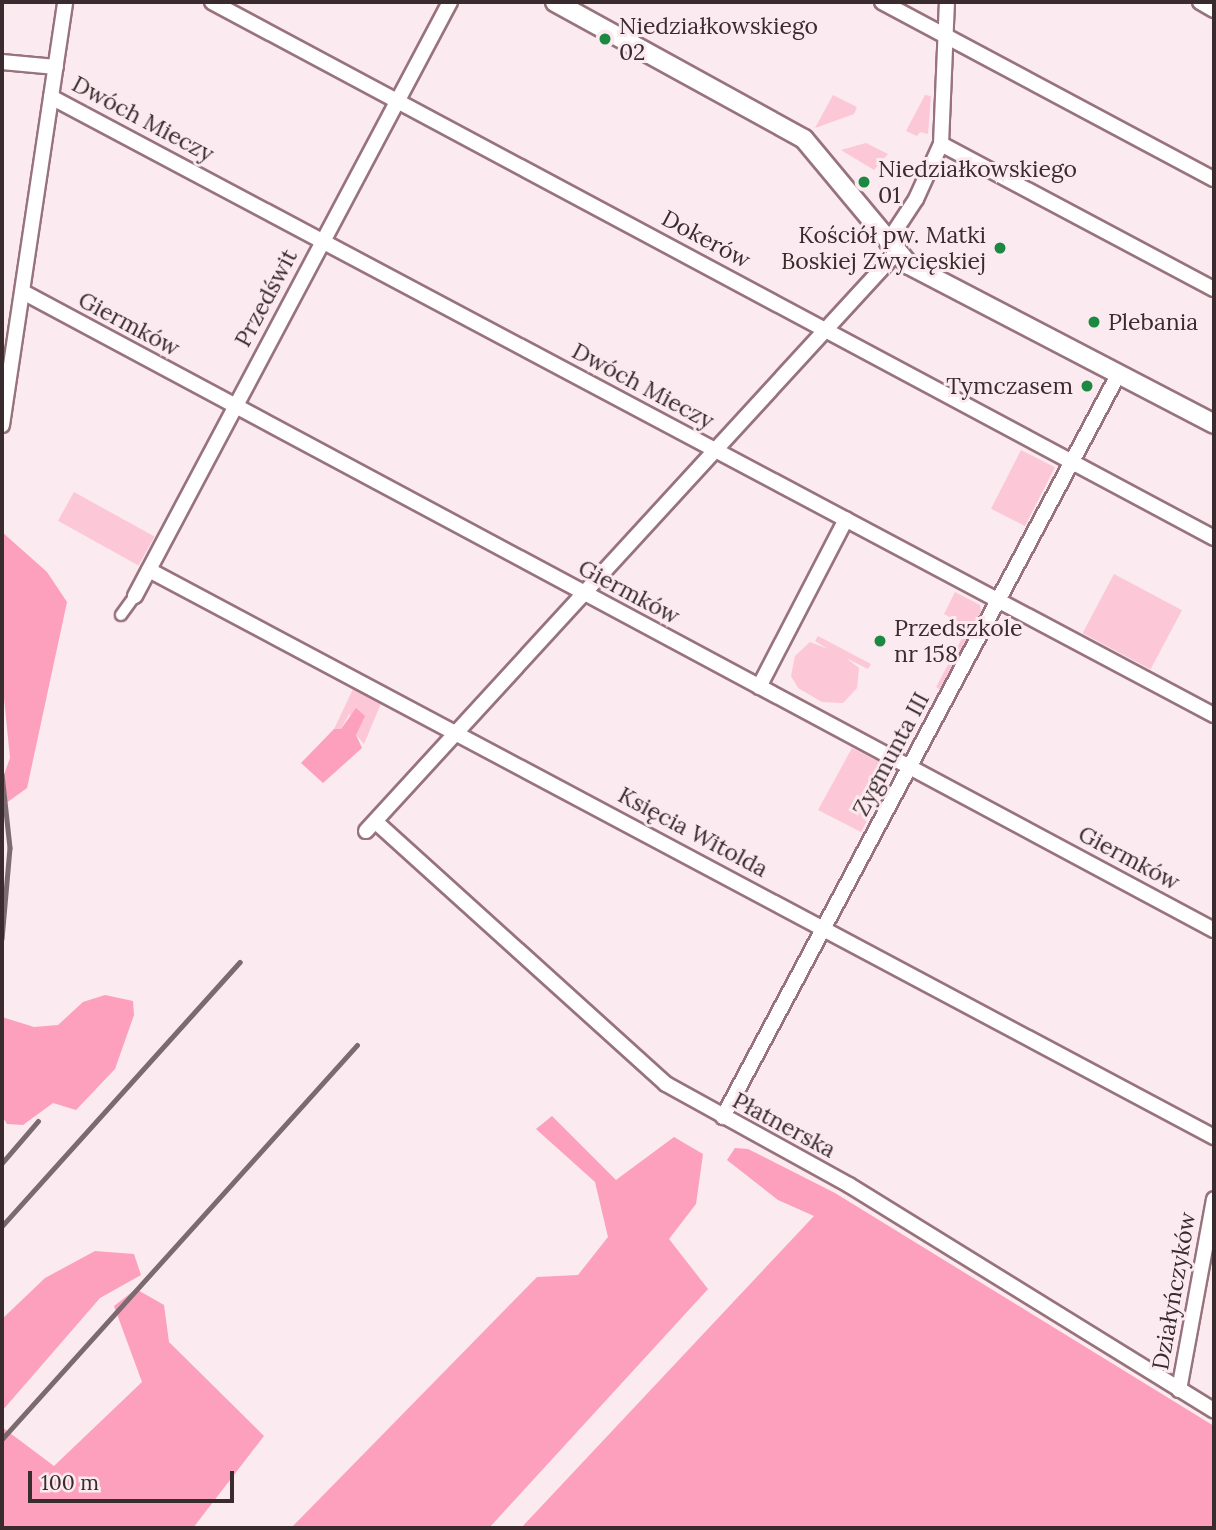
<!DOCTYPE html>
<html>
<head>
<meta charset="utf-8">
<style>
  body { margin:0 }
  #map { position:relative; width:1216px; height:1530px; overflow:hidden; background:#fbeaef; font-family:Lora,serif }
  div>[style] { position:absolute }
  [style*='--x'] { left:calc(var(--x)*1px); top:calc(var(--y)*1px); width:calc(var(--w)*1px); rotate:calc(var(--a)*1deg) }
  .green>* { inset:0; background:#fcc7d6; transform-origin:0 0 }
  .forest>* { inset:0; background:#fca0bd }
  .roads { filter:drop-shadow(2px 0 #98737e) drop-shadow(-2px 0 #98737e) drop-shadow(0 2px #98737e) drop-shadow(0 -2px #98737e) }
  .pedestrian>* { height:10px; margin:-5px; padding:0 5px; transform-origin:5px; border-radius:5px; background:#fff }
  .minor>* { height:14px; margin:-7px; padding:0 7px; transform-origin:7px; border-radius:7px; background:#fff }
  .tertiary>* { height:18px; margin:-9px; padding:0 9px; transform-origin:9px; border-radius:9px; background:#fff }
  .rail>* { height:4.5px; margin:-2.25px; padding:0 2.25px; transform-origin:2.25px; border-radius:2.25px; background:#7b6b70 }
  .dots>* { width:19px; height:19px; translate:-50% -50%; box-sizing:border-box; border:4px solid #fbeaef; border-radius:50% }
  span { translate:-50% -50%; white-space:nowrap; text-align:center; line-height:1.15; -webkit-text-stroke:6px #fbeaef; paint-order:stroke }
  .poi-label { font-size:23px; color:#3a2b2f }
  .left { translate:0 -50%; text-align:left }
  .right { translate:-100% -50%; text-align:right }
  .street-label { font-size:23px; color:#3a2b2f }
  .frame { position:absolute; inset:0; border:4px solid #3a2b2f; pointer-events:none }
  .scale { position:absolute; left:28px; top:1471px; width:206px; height:32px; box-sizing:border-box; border:4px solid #3a2b2f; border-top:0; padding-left:9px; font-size:21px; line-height:24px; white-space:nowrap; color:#3a2b2f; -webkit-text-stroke:5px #fbeaef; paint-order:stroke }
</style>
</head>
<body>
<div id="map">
  <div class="green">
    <div style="clip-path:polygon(833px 95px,857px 107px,854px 114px,815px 128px)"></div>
    <div style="clip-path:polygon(925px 95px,931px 96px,928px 134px,920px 132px,917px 136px,906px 131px)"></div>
    <div style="clip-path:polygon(866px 143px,888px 154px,874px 170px,841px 150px)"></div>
    <div style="left:1021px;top:450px;width:38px;height:66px;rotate:27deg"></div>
    <div style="left:74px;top:492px;width:92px;height:33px;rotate:29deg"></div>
    <div style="left:1114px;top:574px;width:77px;height:67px;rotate:28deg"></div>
    <div style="clip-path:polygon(955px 592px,980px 605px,981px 611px,942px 691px,936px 687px,968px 627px,944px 614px)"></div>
    <div style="clip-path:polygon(818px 636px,871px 664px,868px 669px,846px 658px,859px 668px,857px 688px,843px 703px,822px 702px,798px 688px,791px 676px,795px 656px,810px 642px,828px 649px,815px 641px)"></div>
    <div style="clip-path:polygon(354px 687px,382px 701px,364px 744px,356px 735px,361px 723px,349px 714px,341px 729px,334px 729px)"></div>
    <div style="clip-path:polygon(852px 748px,889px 767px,891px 774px,861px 832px,818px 810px)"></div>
  </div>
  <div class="forest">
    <div style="clip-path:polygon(2px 532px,47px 572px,67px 602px,27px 788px,2px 806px,2px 780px,10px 758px,2px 678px)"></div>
    <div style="clip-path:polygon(356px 708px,365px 716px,356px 735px,362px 748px,323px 783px,301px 763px,334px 729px,341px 729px)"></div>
    <div style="clip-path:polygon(105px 995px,133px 1001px,134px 1015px,115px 1069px,76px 1110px,53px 1103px,23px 1125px,7px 1124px,2px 1116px,2px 1017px,34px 1027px,58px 1025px,83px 1002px)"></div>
    <div style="clip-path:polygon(552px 1116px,616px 1180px,674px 1137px,703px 1154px,696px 1204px,669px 1239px,708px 1289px,489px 1528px,291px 1528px,537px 1277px,578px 1275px,608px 1237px,595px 1182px,536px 1129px)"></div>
    <div style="clip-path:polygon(735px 1148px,748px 1149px,835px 1193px,1214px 1426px,1214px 1528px,521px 1528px,814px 1216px,778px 1200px,727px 1160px)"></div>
    <div style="clip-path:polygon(95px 1251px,134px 1254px,141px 1275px,100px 1298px,2px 1411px,2px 1319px,45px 1278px)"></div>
    <div style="clip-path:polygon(136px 1289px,164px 1305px,169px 1342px,264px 1436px,193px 1528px,2px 1528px,2px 1427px,54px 1466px,142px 1382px,114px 1306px)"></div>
  </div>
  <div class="roads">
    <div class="pedestrian">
      <div style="--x:121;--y:615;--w:24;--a:-54"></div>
    </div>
    <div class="minor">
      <div style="--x:212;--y:2;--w:1136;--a:28.14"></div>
      <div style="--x:882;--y:2;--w:376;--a:28.1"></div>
      <div style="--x:1200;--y:2;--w:16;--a:30"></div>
      <div style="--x:2;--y:62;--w:54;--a:5.3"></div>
      <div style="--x:51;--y:97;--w:1317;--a:27.99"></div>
      <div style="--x:941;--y:144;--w:309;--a:28"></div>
      <div style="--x:887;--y:243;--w:53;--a:-56.6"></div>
      <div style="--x:916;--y:199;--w:60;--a:-65.6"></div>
      <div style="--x:941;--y:144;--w:142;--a:-87.6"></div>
      <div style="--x:23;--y:292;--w:1351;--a:28.18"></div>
      <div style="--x:2;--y:425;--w:428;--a:-81.5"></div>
      <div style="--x:149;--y:570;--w:1207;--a:28.03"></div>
      <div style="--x:135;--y:596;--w:672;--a:-62.06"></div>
      <div style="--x:759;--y:687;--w:189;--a:-62.6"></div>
      <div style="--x:376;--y:822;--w:391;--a:42.1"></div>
      <div style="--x:666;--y:1084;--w:209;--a:28.9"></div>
      <div style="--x:849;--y:1185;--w:429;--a:31.7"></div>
      <div style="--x:366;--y:831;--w:784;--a:-47.48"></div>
      <div style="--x:723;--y:1117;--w:841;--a:-61.97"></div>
      <div style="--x:1179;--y:1390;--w:194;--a:-79.6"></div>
    </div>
    <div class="tertiary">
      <div style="--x:555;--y:2;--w:284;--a:28.8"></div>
      <div style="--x:804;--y:139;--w:164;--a:50.2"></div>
      <div style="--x:909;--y:265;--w:344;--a:27.5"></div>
    </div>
  </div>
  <div class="rail">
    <div style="--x:2;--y:774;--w:74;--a:83.8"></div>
    <div style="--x:10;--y:848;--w:91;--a:95"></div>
    <div style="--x:2;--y:1163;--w:55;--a:-49.4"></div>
    <div style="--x:2;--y:1226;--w:355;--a:-48"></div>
    <div style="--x:2;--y:1439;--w:530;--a:-47.98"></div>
  </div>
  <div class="dots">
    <div style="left:605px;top:39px;background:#1b8942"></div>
    <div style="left:864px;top:182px;background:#1b8942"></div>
    <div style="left:1000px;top:248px;background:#1b8942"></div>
    <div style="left:1094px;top:322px;background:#1b8942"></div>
    <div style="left:1087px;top:386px;background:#1b8942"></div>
    <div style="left:880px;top:641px;background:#1b8942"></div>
  </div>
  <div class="poi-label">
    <span class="left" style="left:619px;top:39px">Niedziałkowskiego<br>02</span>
    <span class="left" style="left:878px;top:182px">Niedziałkowskiego<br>01</span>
    <span class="right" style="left:986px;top:248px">Kościół pw. Matki<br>Boskiej Zwycięskiej</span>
    <span class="left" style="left:1108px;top:322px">Plebania</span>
    <span class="right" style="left:1073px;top:386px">Tymczasem</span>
    <span class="left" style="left:894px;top:641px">Przedszkole<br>nr 158</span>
  </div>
  <div class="street-label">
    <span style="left:143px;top:119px;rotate:28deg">Dwóch Mieczy</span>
    <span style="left:706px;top:239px;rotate:28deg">Dokerów</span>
    <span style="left:266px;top:298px;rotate:-62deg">Przedświt</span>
    <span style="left:129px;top:324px;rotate:28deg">Giermków</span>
    <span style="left:643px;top:386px;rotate:28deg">Dwóch Mieczy</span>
    <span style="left:629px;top:592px;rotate:28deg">Giermków</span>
    <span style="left:891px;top:754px;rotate:-62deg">Zygmunta III</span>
    <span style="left:693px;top:832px;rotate:28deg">Księcia Witolda</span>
    <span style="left:1129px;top:858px;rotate:28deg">Giermków</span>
    <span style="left:784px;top:1125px;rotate:28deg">Płatnerska</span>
    <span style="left:1174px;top:1291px;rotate:-80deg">Działyńczyków</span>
  </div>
  <div class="frame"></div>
  <div class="scale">100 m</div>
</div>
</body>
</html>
